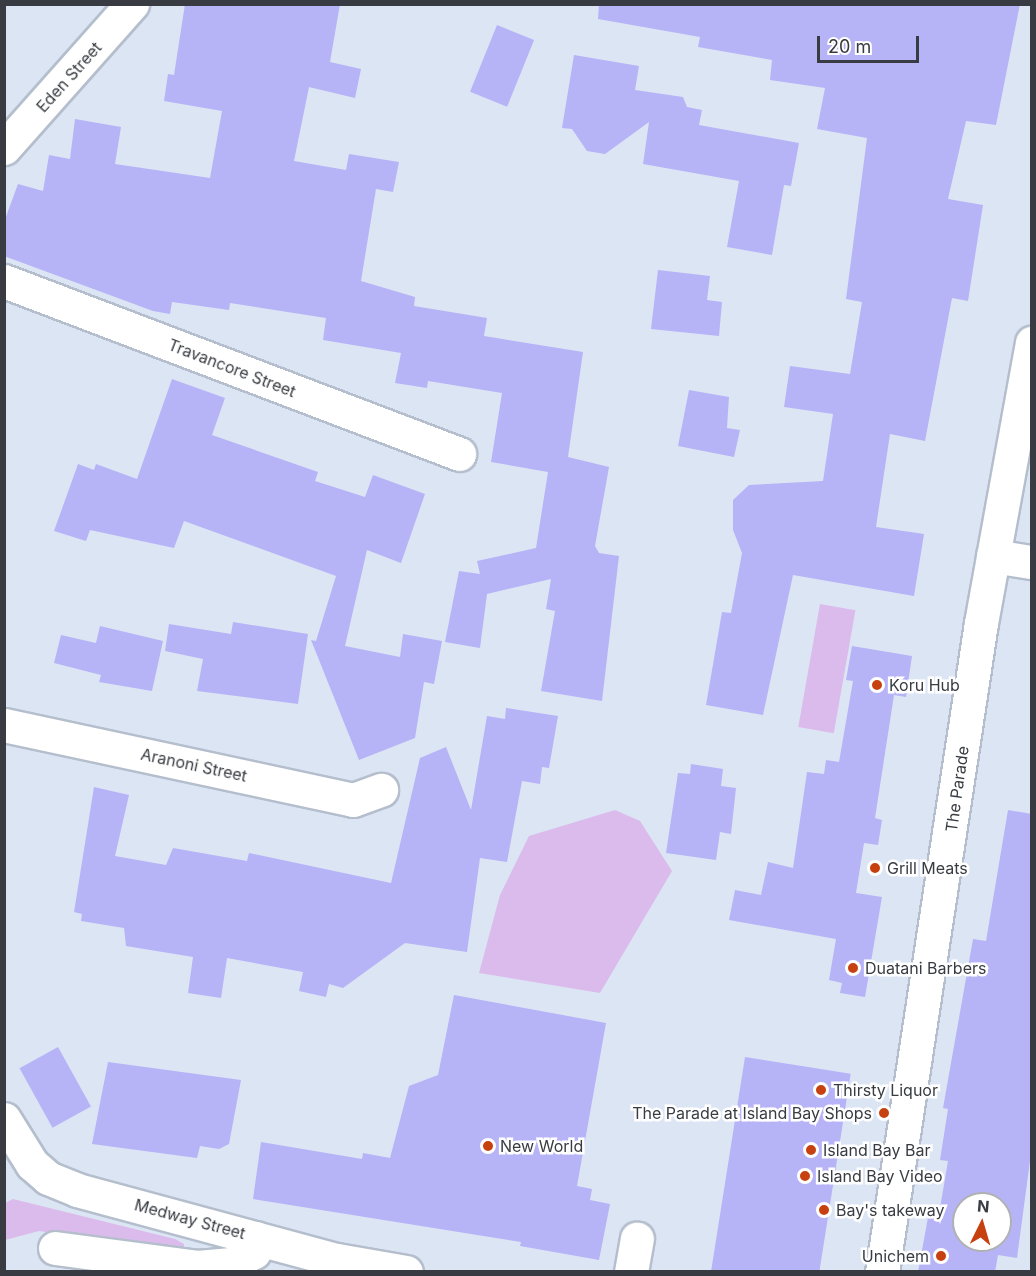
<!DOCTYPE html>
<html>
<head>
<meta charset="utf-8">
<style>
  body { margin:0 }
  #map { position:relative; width:1036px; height:1276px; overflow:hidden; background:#dce5f4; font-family:Inter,sans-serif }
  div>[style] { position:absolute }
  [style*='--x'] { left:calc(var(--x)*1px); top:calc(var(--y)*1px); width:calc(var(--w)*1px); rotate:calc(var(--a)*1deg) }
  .green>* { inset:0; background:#dbbbeb; transform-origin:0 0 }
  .building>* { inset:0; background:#b7b3f7; transform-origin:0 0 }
  .roads { filter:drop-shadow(2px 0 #b4becc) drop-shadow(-2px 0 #b4becc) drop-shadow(0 2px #b4becc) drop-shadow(0 -2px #b4becc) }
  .minor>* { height:33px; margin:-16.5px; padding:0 16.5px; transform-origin:16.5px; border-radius:16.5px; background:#fff }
  .major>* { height:33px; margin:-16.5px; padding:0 16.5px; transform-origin:16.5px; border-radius:16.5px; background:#fff }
  .dots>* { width:16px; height:16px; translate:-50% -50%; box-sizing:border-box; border:3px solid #fff; border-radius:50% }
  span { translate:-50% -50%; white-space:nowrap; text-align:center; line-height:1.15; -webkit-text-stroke:5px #fff; paint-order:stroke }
  .street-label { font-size:16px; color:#383c42 }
  .poi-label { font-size:16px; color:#383c42 }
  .left { translate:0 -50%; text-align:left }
  .right { translate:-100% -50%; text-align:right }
  .frame { position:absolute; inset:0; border:6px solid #383c42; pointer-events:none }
  .north { position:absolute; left:952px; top:1192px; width:60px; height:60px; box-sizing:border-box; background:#fff; border:2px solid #afb1b3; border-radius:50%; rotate:5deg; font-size:16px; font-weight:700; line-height:24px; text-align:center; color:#383c42 }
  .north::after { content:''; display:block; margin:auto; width:21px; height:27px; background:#c74010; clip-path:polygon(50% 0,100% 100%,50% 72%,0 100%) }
  .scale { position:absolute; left:817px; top:36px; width:102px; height:27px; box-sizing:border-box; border:3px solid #383c42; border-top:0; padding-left:8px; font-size:18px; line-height:21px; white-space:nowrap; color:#383c42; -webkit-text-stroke:4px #fff; paint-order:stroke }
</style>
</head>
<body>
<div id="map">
  <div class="green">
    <div style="left:820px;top:604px;width:36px;height:125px;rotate:10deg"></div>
    <div style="clip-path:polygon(615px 810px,640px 821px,672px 871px,600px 993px,479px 973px,500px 895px,529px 836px)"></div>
    <div style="clip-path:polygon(13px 1199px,175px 1239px,184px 1244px,184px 1252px,39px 1231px,5px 1240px,5px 1203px)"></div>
  </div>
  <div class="building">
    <div style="clip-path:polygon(185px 4px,340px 4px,330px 62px,361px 69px,355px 98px,309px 87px,294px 161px,346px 170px,349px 154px,399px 162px,393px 192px,376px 189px,361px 281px,415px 297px,414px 306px,487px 318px,484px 336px,583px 352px,568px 457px,609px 467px,595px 546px,599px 553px,619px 556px,602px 701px,541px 691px,555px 611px,546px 609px,551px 579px,487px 594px,480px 648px,445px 642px,459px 571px,480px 574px,477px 561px,536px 548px,548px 472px,491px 462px,502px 393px,428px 381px,427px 388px,395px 383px,401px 353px,323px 340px,326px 318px,230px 303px,229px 310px,172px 302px,170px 314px,153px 311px,4px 256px,4px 222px,18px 184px,43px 191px,49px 155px,70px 159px,75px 119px,121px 127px,115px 164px,210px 178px,222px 111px,164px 101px,168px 74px,174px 75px)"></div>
    <div style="clip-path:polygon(599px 4px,1020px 4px,996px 125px,966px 121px,948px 199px,983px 205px,968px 301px,952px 298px,925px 441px,890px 434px,876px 527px,924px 534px,914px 596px,793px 575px,763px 715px,706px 705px,722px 612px,731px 613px,742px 553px,733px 530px,733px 500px,749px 485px,823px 481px,833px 414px,784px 407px,790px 366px,850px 374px,862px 302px,846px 299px,867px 138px,817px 129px,825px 88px,770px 80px,772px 60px,698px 47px,700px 37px,598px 19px)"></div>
    <div style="left:497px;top:25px;width:40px;height:72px;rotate:22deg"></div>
    <div style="clip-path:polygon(574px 55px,639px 66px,635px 90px,683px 97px,687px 107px,702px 110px,699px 125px,799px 143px,791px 186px,784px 185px,772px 255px,727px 247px,739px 181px,643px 164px,649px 122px,605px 154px,587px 151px,572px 129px,562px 128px)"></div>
    <div style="clip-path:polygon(658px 270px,710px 276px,707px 300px,722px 302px,719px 336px,651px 329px)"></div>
    <div style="clip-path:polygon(172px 379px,225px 398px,212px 435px,318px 472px,315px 481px,365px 497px,373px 475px,425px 494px,401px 563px,367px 550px,345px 646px,400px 657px,403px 634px,442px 641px,434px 684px,424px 682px,415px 738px,359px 760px,311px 640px,316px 641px,336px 576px,184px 521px,174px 548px,90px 530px,86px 541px,54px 531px,78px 464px,94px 470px,96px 464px,137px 479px)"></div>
    <div style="clip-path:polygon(689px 390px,729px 397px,727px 428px,740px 430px,734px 457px,678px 446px)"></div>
    <div style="clip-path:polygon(233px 622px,308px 634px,298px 704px,197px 691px,203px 659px,165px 651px,169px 624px,231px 634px)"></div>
    <div style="clip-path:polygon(100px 626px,163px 641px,152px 691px,99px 682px,101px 675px,54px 663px,61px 635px,96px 643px)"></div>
    <div style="clip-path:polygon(852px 646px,912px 656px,906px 697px,894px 695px,875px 818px,882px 820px,878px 845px,864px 843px,856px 893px,882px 897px,865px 997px,840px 993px,842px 983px,829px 980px,836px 939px,729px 920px,735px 890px,761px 895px,768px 862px,793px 868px,807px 772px,824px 774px,826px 760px,839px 762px,853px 681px,846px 680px)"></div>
    <div style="clip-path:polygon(506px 708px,558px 716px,549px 768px,542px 767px,540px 784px,522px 781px,507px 862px,480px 858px,467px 952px,405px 943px,343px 988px,329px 984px,326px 997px,299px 991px,303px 972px,227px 958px,221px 998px,188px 993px,193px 957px,126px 946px,124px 928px,81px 921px,82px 914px,74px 912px,94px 787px,129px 795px,115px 856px,166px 865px,173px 848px,247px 861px,249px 853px,391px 883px,420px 758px,446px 747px,471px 810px,487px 716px,505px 719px)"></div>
    <div style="clip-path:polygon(691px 764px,723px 769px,721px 786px,736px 788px,731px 834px,720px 832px,716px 860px,666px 853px,678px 773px,690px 774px)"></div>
    <div style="clip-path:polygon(evenodd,1008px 810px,1032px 814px,1032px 1146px,1017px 1258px,998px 1255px,995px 1272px,918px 1272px,929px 1212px,939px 1214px,948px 1161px,940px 1160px,948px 1109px,943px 1108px,973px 939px,986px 941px,1008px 810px,964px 1204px,1000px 1204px,1000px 1240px,964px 1240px,964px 1204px)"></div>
    <div style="clip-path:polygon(454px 995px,606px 1023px,577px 1186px,592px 1189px,590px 1200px,610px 1204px,599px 1260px,520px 1246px,521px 1242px,253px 1199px,261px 1142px,362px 1159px,363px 1153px,390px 1158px,409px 1086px,438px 1075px)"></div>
    <div style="left:58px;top:1047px;width:68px;height:44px;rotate:61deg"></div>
    <div style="left:745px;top:1057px;width:107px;height:218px;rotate:9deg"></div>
    <div style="clip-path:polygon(108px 1062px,241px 1080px,229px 1144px,219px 1149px,200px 1146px,197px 1158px,92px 1144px)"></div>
  </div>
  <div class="roads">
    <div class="minor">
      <div style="--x:4;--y:148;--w:193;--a:-48.4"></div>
      <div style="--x:4;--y:281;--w:487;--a:20.8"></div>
      <div style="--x:993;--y:556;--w:39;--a:9"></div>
      <div style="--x:4;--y:725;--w:357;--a:12.1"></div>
      <div style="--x:353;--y:800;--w:30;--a:-20"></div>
      <div style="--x:4;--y:1119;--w:53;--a:58.1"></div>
      <div style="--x:32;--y:1164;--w:21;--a:41"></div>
      <div style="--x:48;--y:1178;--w:31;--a:22"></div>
      <div style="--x:77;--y:1190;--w:269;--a:15.1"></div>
      <div style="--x:337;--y:1260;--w:70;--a:9.9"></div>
      <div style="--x:55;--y:1248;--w:143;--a:7.6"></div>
      <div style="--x:197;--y:1267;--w:35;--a:-5"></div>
      <div style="--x:232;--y:1264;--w:25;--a:-29"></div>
      <div style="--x:254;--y:1252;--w:14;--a:-82"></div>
      <div style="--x:631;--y:1272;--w:34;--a:-80"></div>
    </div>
    <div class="major">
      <div style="--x:882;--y:1272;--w:657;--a:-81.33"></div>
      <div style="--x:981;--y:623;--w:285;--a:-79.7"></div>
    </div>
  </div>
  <div class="dots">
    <div style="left:877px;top:685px;background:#c74010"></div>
    <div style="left:875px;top:868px;background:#c74010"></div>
    <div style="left:853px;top:968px;background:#c74010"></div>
    <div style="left:821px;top:1090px;background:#c74010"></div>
    <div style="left:884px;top:1113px;background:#c74010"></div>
    <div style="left:488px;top:1146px;background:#c74010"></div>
    <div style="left:811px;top:1150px;background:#c74010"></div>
    <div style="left:805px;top:1176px;background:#c74010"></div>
    <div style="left:824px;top:1210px;background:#c74010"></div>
    <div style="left:941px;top:1256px;background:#c74010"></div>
  </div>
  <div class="street-label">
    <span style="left:69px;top:77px;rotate:-48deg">Eden Street</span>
    <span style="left:232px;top:368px;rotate:21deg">Travancore Street</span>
    <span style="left:194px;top:765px;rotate:12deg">Aranoni Street</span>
    <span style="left:957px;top:789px;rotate:-82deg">The Parade</span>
    <span style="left:190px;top:1219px;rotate:15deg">Medway Street</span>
  </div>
  <div class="poi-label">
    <span class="left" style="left:889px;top:685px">Koru Hub</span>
    <span class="left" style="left:887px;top:868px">Grill Meats</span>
    <span class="left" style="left:865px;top:968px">Duatani Barbers</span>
    <span class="left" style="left:833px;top:1090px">Thirsty Liquor</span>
    <span class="right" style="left:872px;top:1113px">The Parade at Island Bay Shops</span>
    <span class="left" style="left:500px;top:1146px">New World</span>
    <span class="left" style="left:823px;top:1150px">Island Bay Bar</span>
    <span class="left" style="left:817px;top:1176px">Island Bay Video</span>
    <span class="left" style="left:836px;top:1210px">Bay's takeway</span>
    <span class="right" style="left:929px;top:1256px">Unichem</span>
  </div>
  <div class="frame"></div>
  <div class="north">N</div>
  <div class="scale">20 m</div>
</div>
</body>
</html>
